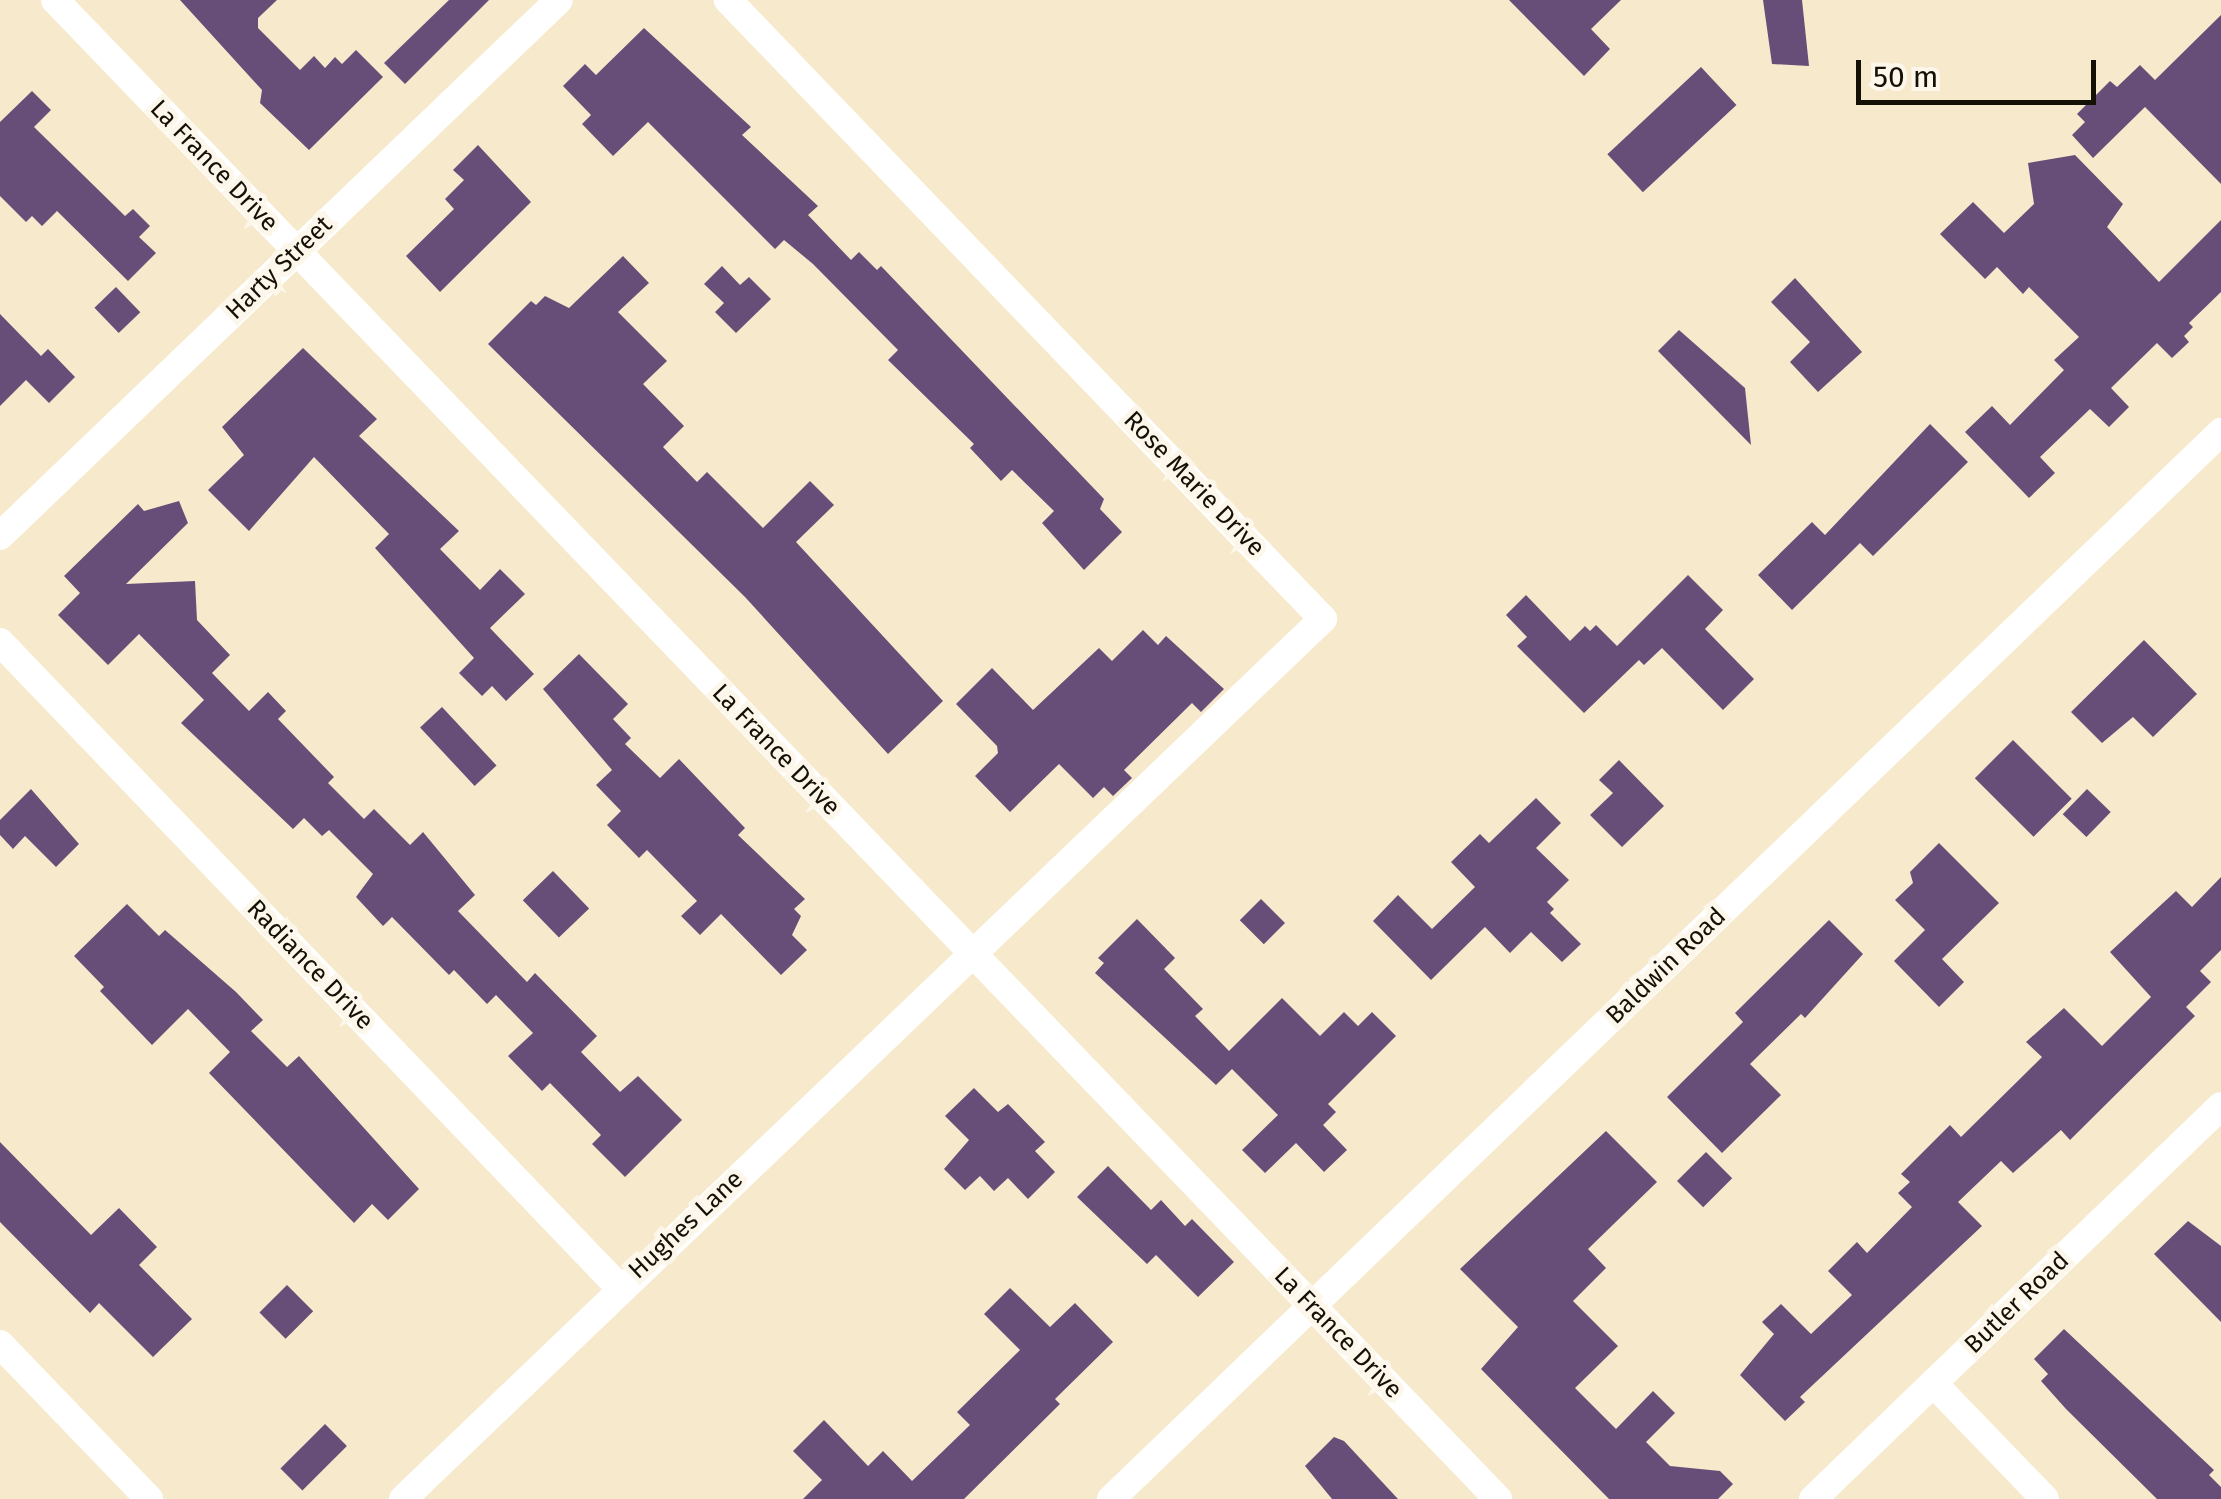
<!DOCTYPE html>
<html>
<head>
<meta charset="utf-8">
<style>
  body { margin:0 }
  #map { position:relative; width:2221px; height:1499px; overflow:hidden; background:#f7eacc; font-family:"Fira Sans",sans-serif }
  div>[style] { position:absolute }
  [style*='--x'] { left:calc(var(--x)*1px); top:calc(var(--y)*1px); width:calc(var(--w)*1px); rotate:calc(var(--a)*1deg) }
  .building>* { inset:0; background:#674e78; transform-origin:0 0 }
  .minor>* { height:28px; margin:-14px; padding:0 14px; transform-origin:14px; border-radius:14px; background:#fff }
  span { translate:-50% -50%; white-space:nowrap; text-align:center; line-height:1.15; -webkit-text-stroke:10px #fdf7eb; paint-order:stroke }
  .street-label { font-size:25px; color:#151006 }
  .scale { position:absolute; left:1856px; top:60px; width:240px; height:45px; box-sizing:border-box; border:5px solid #151006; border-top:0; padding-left:12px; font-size:30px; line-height:35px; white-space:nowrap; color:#151006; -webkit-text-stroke:8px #fdf7eb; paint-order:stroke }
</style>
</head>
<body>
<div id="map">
  <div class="building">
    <div style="clip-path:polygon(180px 0,277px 0,258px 18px,258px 28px,300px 70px,314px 56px,325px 68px,335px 57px,342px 64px,356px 50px,383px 77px,309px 150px,260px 103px,262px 90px)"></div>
    <div style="clip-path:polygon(449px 0,489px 0,405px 84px,384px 63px)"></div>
    <div style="clip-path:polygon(1509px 0,1621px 0,1591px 29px,1610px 49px,1584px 76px)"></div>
    <div style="clip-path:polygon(1763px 0,1802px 0,1809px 66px,1772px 64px)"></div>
    <div style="clip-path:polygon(2221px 15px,2221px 184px,2145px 107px,2093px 158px,2072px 135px,2085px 122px,2077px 114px,2110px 81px,2117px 87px,2140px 65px,2155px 80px)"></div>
    <div style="clip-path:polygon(644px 28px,751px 127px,742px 135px,818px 206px,808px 215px,851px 260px,859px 252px,877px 270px,881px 266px,1104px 499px,1100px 509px,1122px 532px,1084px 570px,1042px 523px,1054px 511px,1012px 470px,1001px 481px,970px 448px,974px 444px,888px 360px,898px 350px,813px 264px,784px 240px,775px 249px,648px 122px,613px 156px,582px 124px,591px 115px,563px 86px,585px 64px,596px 75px)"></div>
    <div style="left:1701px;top:67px;width:52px;height:128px;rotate:47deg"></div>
    <div style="clip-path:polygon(32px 91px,51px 110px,34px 127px,125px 216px,133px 209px,150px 226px,139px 237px,156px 253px,128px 281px,57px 211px,42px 226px,32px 216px,26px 222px,0 196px,0 122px)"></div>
    <div style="clip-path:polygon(478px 145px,531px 202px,440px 292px,406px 256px,454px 209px,445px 199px,464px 180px,453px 170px)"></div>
    <div style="clip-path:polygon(2075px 155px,2123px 204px,2107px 227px,2159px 282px,2221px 220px,2221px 292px,2189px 323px,2193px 327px,2184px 336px,2189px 342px,2172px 358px,2157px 343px,2111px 388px,2129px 407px,2109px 427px,2090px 409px,2040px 457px,2055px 473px,2029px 498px,1965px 432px,1992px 406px,2010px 425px,2064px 370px,2054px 360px,2079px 337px,2029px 287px,2023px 294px,1997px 267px,1985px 279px,1940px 234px,1973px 202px,2004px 233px,2034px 204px,2028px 163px)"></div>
    <div style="clip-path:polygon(623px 256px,649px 283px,618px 312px,667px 361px,643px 384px,684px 426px,663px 447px,697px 482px,707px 472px,763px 528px,810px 481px,834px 505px,796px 542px,943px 701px,888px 754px,745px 597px,488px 344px,531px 301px,536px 305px,545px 296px,569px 308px)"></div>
    <div style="clip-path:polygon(722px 266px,740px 285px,749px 277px,771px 299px,736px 333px,715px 312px,724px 303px,704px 284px)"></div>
    <div style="clip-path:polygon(1795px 278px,1862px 352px,1818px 392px,1790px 362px,1810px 342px,1771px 302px)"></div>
    <div style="left:116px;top:287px;width:35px;height:30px;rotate:46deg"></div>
    <div style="clip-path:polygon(0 314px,41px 356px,48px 349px,75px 377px,49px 403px,26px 380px,0 406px)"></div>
    <div style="clip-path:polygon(1679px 330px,1745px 388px,1751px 445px,1658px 351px)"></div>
    <div style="clip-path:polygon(303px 348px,377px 419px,359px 436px,459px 531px,440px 549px,480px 590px,500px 569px,525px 594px,490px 628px,534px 674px,506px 701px,492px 686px,482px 696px,459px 673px,474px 658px,375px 548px,389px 534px,314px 457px,249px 531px,208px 490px,244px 455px,222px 427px)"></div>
    <div style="clip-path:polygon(1930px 424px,1968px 462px,1873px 556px,1860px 543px,1792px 610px,1758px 575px,1812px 522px,1825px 535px)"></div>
    <div style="clip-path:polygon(179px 501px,188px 523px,126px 584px,195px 581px,197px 620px,230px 655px,212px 673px,249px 711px,268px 692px,286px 711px,278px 719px,334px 777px,328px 783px,364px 819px,374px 809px,410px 845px,423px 832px,475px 895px,458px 911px,527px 982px,535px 973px,597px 1036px,581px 1052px,620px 1092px,638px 1076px,682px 1120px,625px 1177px,592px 1144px,601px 1135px,550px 1083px,542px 1091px,508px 1056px,533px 1033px,496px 995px,487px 1004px,454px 970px,449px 975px,392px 917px,383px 926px,356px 897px,373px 874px,329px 830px,322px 836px,304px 818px,293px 829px,181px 723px,204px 700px,139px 634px,108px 665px,58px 615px,80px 593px,64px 576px,138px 504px,144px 511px)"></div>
    <div style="clip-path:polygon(1688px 575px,1723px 610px,1705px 629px,1754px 679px,1723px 710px,1662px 648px,1644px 665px,1639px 660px,1584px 713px,1517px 646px,1527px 637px,1506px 615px,1526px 595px,1570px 641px,1585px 626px,1590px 631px,1596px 625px,1617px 646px)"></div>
    <div style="clip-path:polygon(1143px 630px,1158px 645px,1166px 636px,1224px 689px,1201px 712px,1192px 703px,1124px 770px,1132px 778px,1113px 796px,1104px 787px,1093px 798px,1059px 764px,1010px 812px,975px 776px,998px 753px,997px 746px,956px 704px,992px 668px,1033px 710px,1099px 648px,1112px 661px)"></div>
    <div style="clip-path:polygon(2144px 640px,2197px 694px,2153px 737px,2133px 717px,2102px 743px,2071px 712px)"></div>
    <div style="clip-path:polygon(579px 654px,628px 704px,613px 719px,631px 738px,625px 744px,660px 778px,679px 759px,745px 828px,738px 835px,805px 899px,794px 909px,801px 916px,792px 935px,807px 950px,781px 975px,721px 914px,700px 935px,681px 916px,697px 901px,647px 850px,639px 858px,607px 825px,621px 811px,596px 785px,612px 770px,543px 689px)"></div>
    <div style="left:442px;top:707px;width:80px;height:30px;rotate:47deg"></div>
    <div style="left:2013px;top:740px;width:83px;height:54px;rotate:45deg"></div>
    <div style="clip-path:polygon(1619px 760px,1664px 806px,1622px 847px,1590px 815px,1613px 793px,1599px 780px)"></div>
    <div style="clip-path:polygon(31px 789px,79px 844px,56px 867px,25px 836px,13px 849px,0 835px,0 820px)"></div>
    <div style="left:2087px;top:789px;width:33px;height:35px;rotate:44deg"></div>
    <div style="clip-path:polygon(1536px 798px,1561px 823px,1536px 848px,1569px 880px,1547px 902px,1554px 909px,1550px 913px,1581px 944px,1562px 962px,1531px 932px,1510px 953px,1485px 927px,1431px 980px,1373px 921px,1398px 895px,1432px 929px,1475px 887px,1451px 862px,1480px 834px,1489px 843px)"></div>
    <div style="clip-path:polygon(1939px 843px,1999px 903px,1942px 959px,1964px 982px,1939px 1007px,1894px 961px,1925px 930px,1895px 900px,1913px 883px,1910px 872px)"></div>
    <div style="left:553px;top:871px;width:52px;height:42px;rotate:46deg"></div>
    <div style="clip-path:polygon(2221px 877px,2221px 950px,2200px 971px,2211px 982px,2186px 1007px,2195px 1016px,2070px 1140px,2061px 1130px,2013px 1173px,2001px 1161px,1958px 1202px,1982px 1226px,1800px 1397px,1805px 1402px,1785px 1421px,1740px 1375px,1774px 1334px,1762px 1322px,1781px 1304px,1811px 1334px,1852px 1295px,1828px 1271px,1857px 1242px,1867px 1253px,1912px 1207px,1898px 1193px,1910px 1182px,1901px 1174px,1950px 1125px,1961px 1137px,2042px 1057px,2026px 1042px,2064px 1008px,2102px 1046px,2151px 997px,2110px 952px,2176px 891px,2192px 907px)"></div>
    <div style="left:1261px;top:899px;width:34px;height:30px;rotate:45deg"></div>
    <div style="clip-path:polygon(127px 904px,159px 936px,165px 930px,236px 992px,263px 1020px,251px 1031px,287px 1067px,299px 1056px,419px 1189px,388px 1220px,372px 1204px,354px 1223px,209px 1073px,230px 1052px,188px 1009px,152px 1045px,100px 991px,104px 987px,74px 956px)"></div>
    <div style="clip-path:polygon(1137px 919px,1175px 958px,1164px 969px,1203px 1009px,1195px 1016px,1229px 1051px,1282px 998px,1320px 1036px,1344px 1012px,1358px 1026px,1372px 1012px,1396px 1036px,1328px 1104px,1336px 1112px,1323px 1125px,1347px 1150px,1324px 1172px,1296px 1143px,1265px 1173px,1242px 1150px,1278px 1115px,1232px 1069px,1216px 1085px,1095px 973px,1104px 963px,1098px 958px)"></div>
    <div style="clip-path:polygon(1829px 920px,1863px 954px,1805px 1018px,1801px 1014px,1750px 1064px,1781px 1095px,1722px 1153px,1667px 1097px,1743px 1022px,1735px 1013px)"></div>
    <div style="clip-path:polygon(974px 1088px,998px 1112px,1008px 1104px,1045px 1142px,1035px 1151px,1055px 1172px,1028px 1199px,1008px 1178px,994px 1191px,980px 1176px,965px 1190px,944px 1169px,969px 1140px,945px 1116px)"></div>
    <div style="clip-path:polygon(1606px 1131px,1657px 1182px,1588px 1249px,1606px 1268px,1573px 1301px,1618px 1346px,1575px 1388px,1616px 1429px,1653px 1391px,1675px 1413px,1646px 1442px,1670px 1466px,1720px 1471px,1733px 1484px,1718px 1499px,1609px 1499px,1481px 1369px,1518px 1327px,1460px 1269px)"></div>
    <div style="clip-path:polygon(0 1142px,91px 1235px,119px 1208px,157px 1247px,139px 1265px,192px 1319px,153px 1357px,99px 1303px,90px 1313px,0 1222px)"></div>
    <div style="left:1706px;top:1152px;width:37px;height:41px;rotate:45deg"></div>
    <div style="clip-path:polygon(1108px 1166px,1151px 1210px,1161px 1200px,1185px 1226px,1192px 1219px,1234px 1262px,1198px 1297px,1156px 1255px,1147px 1264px,1077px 1197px)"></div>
    <div style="clip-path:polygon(2188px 1221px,2221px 1246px,2221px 1322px,2154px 1254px)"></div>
    <div style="left:287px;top:1285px;width:37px;height:39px;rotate:45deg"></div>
    <div style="clip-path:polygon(1010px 1288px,1050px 1327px,1075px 1303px,1113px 1342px,1055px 1399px,1060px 1404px,964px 1499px,803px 1499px,822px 1480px,793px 1451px,824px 1420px,868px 1466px,883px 1451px,912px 1481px,970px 1425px,957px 1412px,1020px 1350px,984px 1314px)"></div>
    <div style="clip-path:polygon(2064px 1329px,2214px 1470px,2209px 1475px,2221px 1487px,2221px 1499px,2157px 1499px,2066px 1409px,2041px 1381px,2048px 1374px,2034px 1359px)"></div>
    <div style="left:325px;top:1424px;width:31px;height:63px;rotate:45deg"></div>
    <div style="clip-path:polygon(1334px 1437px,1344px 1441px,1398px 1499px,1332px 1499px,1305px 1466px)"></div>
  </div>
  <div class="minor">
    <div style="--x:55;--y:0;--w:2081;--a:46.09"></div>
    <div style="--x:0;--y:536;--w:774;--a:-43.8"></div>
    <div style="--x:0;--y:642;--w:894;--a:46.18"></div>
    <div style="--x:0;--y:1344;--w:215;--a:46.1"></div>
    <div style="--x:1933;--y:1383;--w:161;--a:46"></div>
    <div style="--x:403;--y:1499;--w:1273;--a:-43.73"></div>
    <div style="--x:1323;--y:619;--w:859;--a:-133.87"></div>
    <div style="--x:1111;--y:1499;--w:1540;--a:-43.87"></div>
    <div style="--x:1813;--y:1499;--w:566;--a:-43.93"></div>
  </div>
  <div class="street-label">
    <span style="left:214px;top:166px;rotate:46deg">La France Drive</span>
    <span style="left:279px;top:268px;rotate:-44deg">Harty Street</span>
    <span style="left:1194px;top:484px;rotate:46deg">Rose Marie Drive</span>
    <span style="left:776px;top:750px;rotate:46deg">La France Drive</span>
    <span style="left:310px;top:965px;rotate:46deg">Radiance Drive</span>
    <span style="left:1666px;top:966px;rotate:-44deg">Baldwin Road</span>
    <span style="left:686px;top:1225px;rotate:-43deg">Hughes Lane</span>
    <span style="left:2017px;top:1303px;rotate:-44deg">Butler Road</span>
    <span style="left:1338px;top:1333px;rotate:46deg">La France Drive</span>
  </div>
  <div class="scale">50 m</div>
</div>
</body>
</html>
